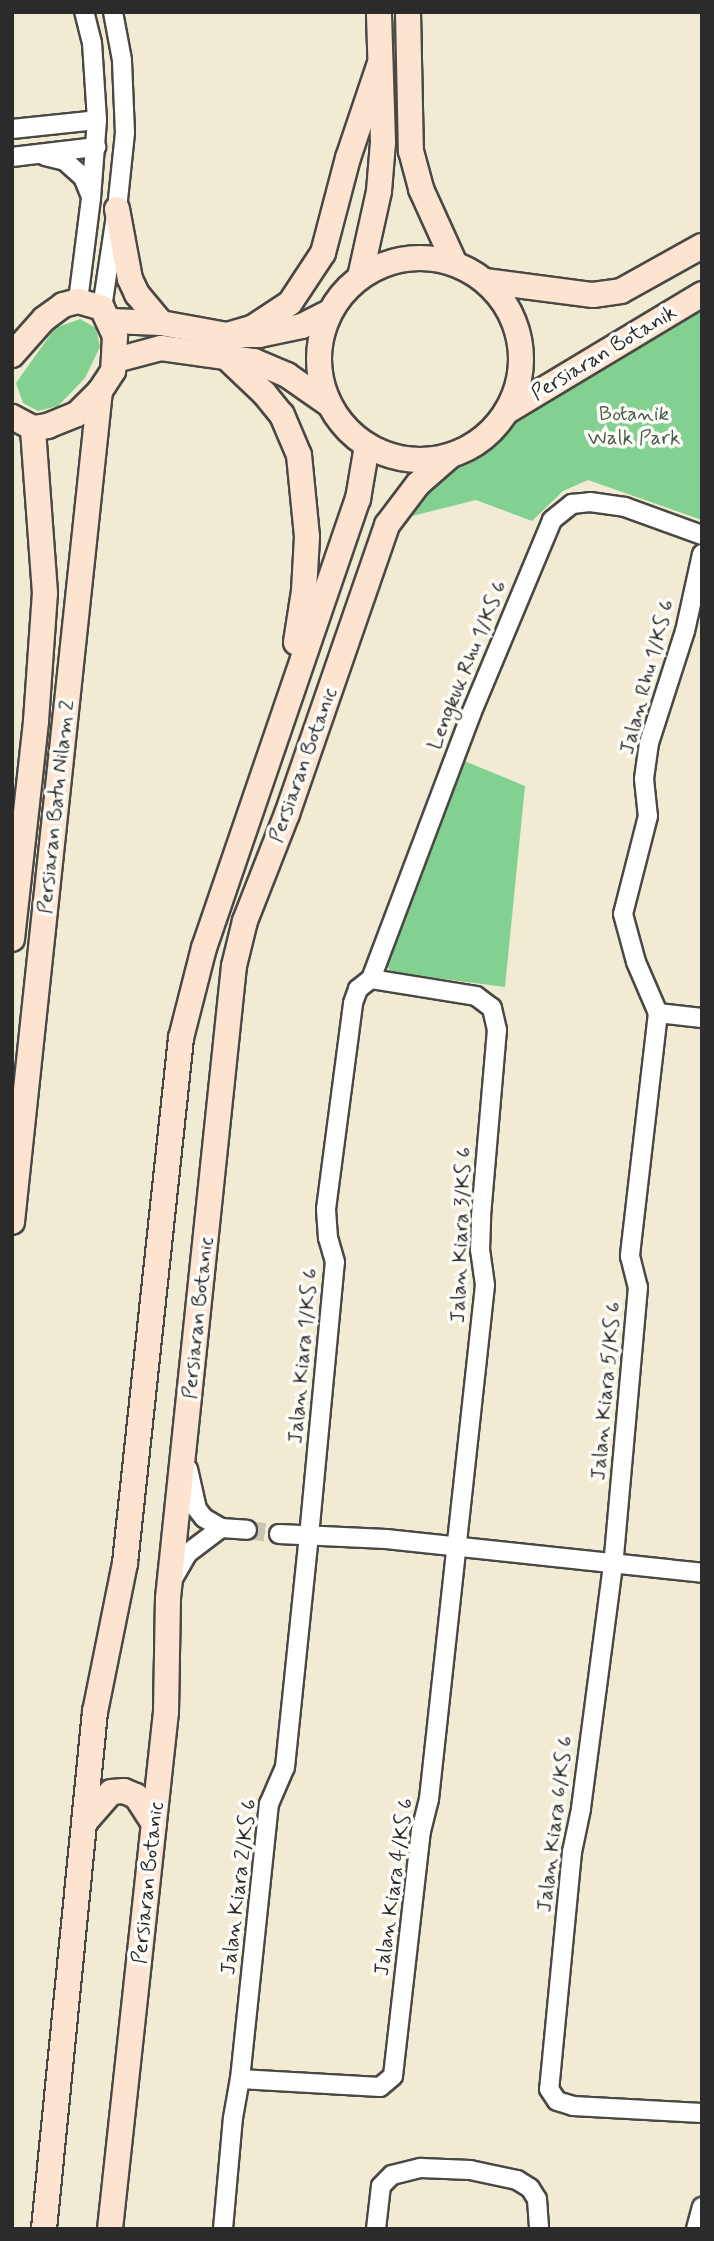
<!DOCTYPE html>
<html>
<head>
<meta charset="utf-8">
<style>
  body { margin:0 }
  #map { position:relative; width:714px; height:2241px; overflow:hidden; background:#f2ebd4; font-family:Mynerve,sans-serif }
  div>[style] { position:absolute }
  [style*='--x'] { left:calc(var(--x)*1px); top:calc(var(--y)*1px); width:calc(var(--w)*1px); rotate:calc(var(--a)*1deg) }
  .green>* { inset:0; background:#83d190 }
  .street-tunnel>* { height:18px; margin-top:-9px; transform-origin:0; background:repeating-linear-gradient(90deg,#cac5b2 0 18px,transparent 0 27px) }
  .roads { filter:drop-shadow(2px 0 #494844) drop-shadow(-2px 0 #494844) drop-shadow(0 2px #494844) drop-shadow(0 -2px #494844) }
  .street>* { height:18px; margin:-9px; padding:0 9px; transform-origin:9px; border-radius:9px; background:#fff }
  .secondary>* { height:24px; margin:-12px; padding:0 12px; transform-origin:12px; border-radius:12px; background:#fde4d1 }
  .secondary>.ring { margin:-12px; padding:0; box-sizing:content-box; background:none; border:24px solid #fde4d1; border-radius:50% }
  span { translate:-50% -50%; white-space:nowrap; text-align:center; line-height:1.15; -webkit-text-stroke:7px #fdfcf7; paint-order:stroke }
  .street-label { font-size:21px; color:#2b2b2b }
  .park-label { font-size:21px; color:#455d49 }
  .frame { position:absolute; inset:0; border:14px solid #2b2b2b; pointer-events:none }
</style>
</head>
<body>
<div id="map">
  <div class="green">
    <div style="clip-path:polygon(702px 307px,702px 520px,588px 480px,563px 491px,532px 521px,476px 500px,404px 518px,452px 460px)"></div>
    <div style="clip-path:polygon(80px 319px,96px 328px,100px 347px,85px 378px,58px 406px,38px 411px,23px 403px,16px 383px,55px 328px)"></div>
    <div style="clip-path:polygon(462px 760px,525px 786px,505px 987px,390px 972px,384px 958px)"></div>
  </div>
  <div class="street-tunnel">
    <div style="--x:247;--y:1530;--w:32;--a:7"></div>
  </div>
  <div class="roads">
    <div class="street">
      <div style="--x:12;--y:129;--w:85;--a:-6"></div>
      <div style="--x:45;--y:156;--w:21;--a:14"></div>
      <div style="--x:65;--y:161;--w:24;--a:42"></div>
      <div style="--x:83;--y:177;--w:18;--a:68"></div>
      <div style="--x:12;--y:157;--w:85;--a:-6.8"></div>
      <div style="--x:78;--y:301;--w:104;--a:-82.8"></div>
      <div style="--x:91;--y:198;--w:78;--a:-85.6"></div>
      <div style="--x:97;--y:120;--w:77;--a:-93.7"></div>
      <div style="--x:92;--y:43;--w:32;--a:-104"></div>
      <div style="--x:102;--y:308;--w:100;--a:-81.4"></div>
      <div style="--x:117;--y:209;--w:76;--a:-84"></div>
      <div style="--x:125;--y:133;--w:73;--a:-92.4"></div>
      <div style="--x:122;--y:60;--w:49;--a:-100.6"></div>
      <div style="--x:702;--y:554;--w:79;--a:102.4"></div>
      <div style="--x:685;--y:631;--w:118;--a:107.8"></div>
      <div style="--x:649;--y:743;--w:36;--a:98"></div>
      <div style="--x:644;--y:779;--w:37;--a:84"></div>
      <div style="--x:648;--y:816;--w:101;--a:104.3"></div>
      <div style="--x:623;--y:914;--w:50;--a:74.8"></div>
      <div style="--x:636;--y:962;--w:56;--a:66.7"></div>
      <div style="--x:658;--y:1013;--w:245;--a:96.6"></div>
      <div style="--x:630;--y:1256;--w:32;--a:76"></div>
      <div style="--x:638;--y:1287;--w:279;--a:95.1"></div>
      <div style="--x:613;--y:1565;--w:246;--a:97.5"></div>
      <div style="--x:581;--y:1809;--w:44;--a:101.8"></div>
      <div style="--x:572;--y:1852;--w:238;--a:95.5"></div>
      <div style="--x:549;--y:2089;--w:14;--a:56"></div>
      <div style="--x:557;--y:2101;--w:17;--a:17"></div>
      <div style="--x:573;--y:2106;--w:129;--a:3.1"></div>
      <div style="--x:371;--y:979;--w:283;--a:-69.3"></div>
      <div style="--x:471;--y:714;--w:210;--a:-67.3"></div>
      <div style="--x:552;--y:520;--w:26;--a:-39"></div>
      <div style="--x:572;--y:504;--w:18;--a:-6"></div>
      <div style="--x:590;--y:502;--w:35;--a:8"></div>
      <div style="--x:625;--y:507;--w:82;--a:20"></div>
      <div style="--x:658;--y:1013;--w:44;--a:6.5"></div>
      <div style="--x:188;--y:1469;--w:41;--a:77.3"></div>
      <div style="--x:197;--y:1509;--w:11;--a:52"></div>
      <div style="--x:204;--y:1518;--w:20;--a:30"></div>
      <div style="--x:221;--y:1528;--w:26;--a:4"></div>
      <div style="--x:279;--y:1534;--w:107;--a:2.7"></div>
      <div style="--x:386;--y:1539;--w:318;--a:6.1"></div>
      <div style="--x:174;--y:1577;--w:28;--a:-60"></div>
      <div style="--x:188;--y:1553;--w:41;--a:-37.1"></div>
      <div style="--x:240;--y:2079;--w:140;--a:3.3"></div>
      <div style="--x:380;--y:2087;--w:17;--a:-40"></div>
      <div style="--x:393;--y:2076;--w:247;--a:-83.5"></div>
      <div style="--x:421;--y:1831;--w:33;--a:-76"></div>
      <div style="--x:429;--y:1799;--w:517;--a:-83.78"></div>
      <div style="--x:485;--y:1285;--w:35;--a:-98"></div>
      <div style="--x:480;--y:1250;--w:34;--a:-88"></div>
      <div style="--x:481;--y:1216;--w:187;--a:-85.1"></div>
      <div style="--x:497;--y:1030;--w:23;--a:-103"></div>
      <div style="--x:492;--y:1008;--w:20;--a:-143"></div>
      <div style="--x:476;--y:996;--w:106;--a:-170.8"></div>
      <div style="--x:223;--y:2229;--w:111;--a:-84.9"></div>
      <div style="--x:233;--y:2118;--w:40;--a:-80"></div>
      <div style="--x:240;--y:2079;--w:277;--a:-84"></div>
      <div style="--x:269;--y:1804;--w:40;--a:-66.6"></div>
      <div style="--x:285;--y:1767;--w:232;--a:-84.1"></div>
      <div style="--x:309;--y:1536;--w:275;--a:-84.6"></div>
      <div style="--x:335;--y:1262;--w:25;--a:-106"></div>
      <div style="--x:328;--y:1238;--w:29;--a:-94"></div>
      <div style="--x:326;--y:1209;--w:208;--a:-82.5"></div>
      <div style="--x:353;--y:1003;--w:15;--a:-70"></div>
      <div style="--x:358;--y:989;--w:16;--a:-38"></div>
      <div style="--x:376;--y:2229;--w:43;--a:-83.4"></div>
      <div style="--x:381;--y:2186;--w:16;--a:-45"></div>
      <div style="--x:392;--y:2175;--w:30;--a:-14"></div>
      <div style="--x:421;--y:2168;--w:49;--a:2.3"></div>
      <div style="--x:470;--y:2170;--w:48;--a:12"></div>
      <div style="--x:517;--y:2180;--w:15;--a:32"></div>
      <div style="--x:530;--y:2188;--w:13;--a:58"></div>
      <div style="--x:537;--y:2199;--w:30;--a:86"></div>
      <div style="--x:696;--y:2229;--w:23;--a:-75"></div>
    </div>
    <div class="secondary">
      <div style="--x:408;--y:12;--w:139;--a:88.8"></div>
      <div style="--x:411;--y:151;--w:39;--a:75"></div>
      <div style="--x:421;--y:189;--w:82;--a:65.6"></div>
      <div style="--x:117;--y:209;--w:71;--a:79.5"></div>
      <div style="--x:130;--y:279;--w:17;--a:65"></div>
      <div style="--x:137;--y:294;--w:38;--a:50"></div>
      <div class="ring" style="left:319px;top:258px;width:178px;height:178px"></div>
      <div style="--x:360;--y:277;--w:88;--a:-77.5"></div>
      <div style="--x:379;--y:191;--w:49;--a:-85.3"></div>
      <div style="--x:383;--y:142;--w:130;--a:-91.8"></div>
      <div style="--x:485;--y:281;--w:109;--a:7.4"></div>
      <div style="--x:593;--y:295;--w:28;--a:-8"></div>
      <div style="--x:621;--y:291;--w:93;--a:-29.1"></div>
      <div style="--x:111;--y:321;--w:50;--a:2.3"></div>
      <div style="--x:161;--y:323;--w:67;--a:10.3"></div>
      <div style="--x:227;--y:335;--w:32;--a:0"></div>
      <div style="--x:259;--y:335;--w:44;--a:-11.8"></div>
      <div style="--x:302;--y:326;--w:31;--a:-27"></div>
      <div style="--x:227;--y:335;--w:26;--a:-16"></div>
      <div style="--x:252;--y:328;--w:45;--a:-33.3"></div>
      <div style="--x:290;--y:303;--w:60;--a:-56.6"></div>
      <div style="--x:323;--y:253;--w:98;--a:-75.3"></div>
      <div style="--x:348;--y:158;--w:97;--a:-71.4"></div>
      <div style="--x:12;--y:355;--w:48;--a:-48.4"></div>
      <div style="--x:44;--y:319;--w:24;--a:-36"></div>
      <div style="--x:63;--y:305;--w:16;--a:-15"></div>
      <div style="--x:78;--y:301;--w:25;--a:16"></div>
      <div style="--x:102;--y:308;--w:31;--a:65"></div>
      <div style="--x:115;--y:336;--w:35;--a:93"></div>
      <div style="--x:113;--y:371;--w:24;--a:123"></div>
      <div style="--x:100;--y:391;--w:33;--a:135"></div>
      <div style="--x:77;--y:414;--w:31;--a:158"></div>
      <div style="--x:48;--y:426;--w:15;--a:172"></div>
      <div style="--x:33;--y:428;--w:24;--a:-152"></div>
      <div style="--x:225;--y:356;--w:54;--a:43.5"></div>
      <div style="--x:264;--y:393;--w:28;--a:51"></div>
      <div style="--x:282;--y:415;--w:43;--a:67"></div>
      <div style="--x:299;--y:455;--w:82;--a:84.4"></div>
      <div style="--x:307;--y:537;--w:54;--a:93.2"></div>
      <div style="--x:304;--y:591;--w:52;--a:98.9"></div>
      <div style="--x:116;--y:360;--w:47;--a:-14.9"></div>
      <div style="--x:161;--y:348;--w:94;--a:8"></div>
      <div style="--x:254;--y:361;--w:36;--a:23"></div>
      <div style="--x:287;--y:375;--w:52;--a:34.9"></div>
      <div style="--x:506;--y:412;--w:229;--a:-31"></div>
      <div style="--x:12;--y:939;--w:219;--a:-83.7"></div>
      <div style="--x:36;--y:721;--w:128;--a:-86"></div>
      <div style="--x:45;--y:593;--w:165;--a:-94.2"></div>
      <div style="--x:12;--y:1222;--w:836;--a:-83.96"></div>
      <div style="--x:86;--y:1821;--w:38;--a:-49"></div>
      <div style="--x:111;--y:1792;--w:13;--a:-4"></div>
      <div style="--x:124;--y:1791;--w:13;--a:23"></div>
      <div style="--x:136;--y:1796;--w:33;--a:57"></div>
      <div style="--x:44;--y:2229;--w:520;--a:-84.37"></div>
      <div style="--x:95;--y:1712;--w:152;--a:-78.6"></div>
      <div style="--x:125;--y:1563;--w:528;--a:-83.91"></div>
      <div style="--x:181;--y:1038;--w:93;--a:-75.7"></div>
      <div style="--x:204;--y:948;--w:475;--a:-71.1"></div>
      <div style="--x:358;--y:499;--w:54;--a:-80.4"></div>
      <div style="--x:110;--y:2229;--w:520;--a:-83.82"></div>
      <div style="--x:166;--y:1712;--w:114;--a:-89"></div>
      <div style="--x:168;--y:1598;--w:635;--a:-84.04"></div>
      <div style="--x:234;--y:966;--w:46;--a:-76.3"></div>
      <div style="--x:245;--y:921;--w:115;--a:-68.6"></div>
      <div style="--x:287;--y:814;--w:306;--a:-70.9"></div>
      <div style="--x:387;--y:525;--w:51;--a:-52.9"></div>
      <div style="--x:418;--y:484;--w:43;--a:-41.2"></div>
    </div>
  </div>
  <div class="street-label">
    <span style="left:604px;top:353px;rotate:-31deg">Persiaran Botanik</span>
    <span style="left:467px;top:665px;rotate:-68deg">Lengkuk Rhu 1/KS 6</span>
    <span style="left:647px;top:677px;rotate:-75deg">Jalan Rhu 1/KS 6</span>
    <span style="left:303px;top:765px;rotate:-70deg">Persiaran Botanic</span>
    <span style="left:56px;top:807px;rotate:-84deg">Persiaran Batu Nilam 2</span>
    <span style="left:461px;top:1235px;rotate:-88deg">Jalan Kiara 3/KS 6</span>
    <span style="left:198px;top:1318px;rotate:-84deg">Persiaran Botanic</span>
    <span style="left:303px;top:1356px;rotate:-85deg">Jalan Kiara 1/KS 6</span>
    <span style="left:606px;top:1391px;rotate:-85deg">Jalan Kiara 5/KS 6</span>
    <span style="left:555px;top:1824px;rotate:-83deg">Jalan Kiara 6/KS 6</span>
    <span style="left:148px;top:1883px;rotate:-84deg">Persiaran Botanic</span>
    <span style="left:239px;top:1887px;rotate:-83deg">Jalan Kiara 2/KS 6</span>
    <span style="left:394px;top:1887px;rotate:-82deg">Jalan Kiara 4/KS 6</span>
  </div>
  <div class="park-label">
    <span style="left:634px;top:426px">Botanik<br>Walk Park</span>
  </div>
  <div class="frame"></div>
</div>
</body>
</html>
